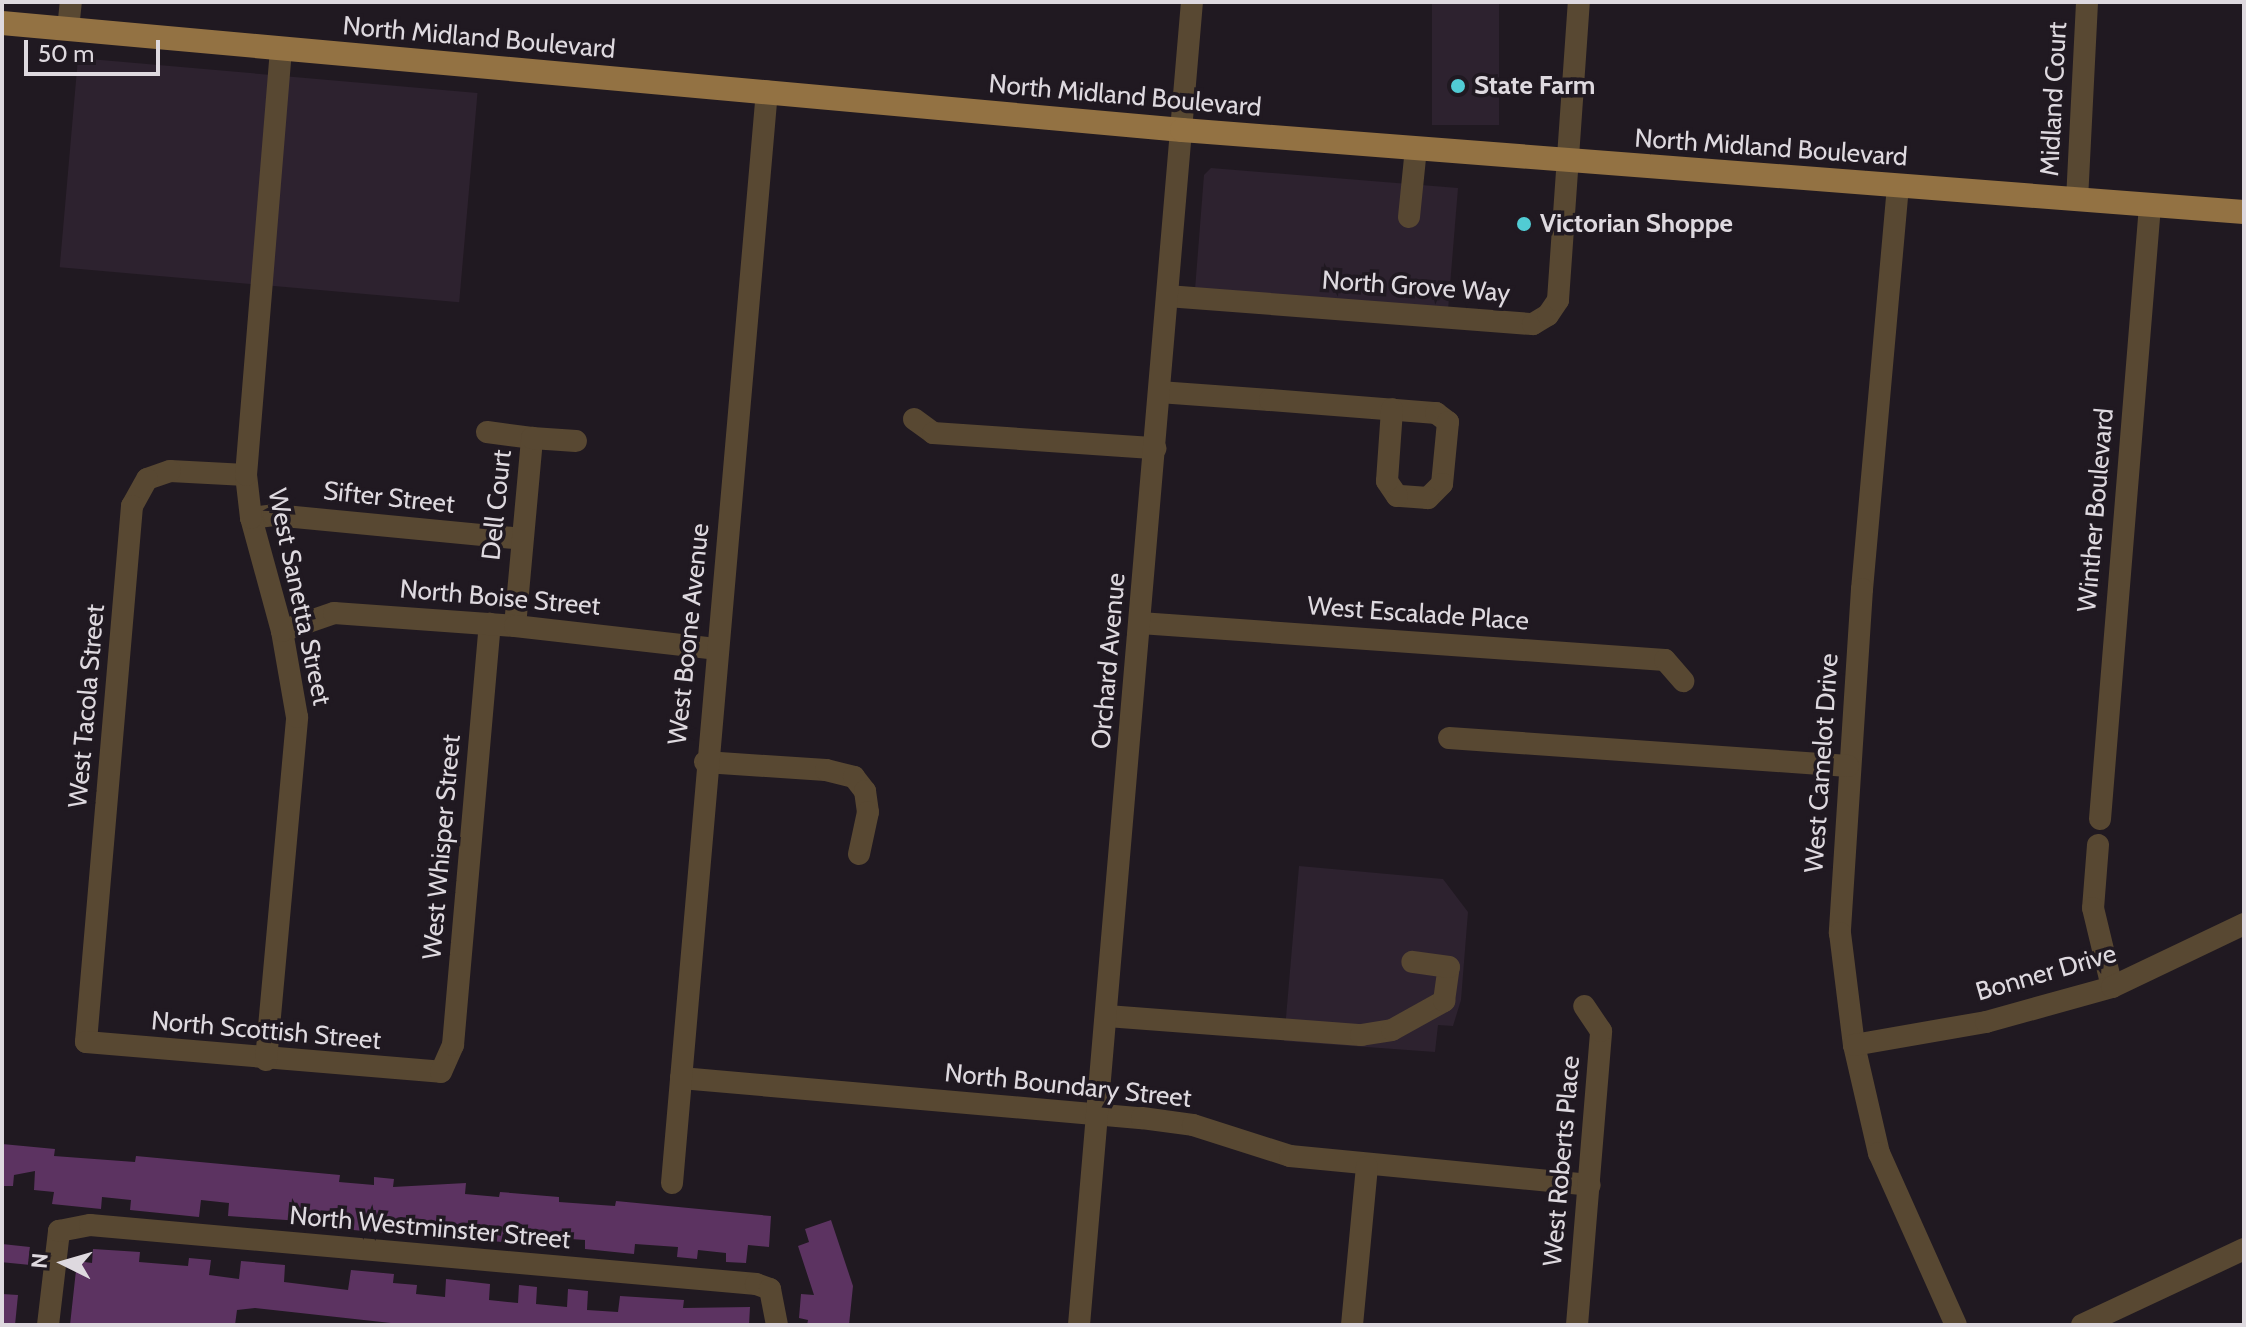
<!DOCTYPE html>
<html>
<head>
<meta charset="utf-8">
<style>
  body { margin:0 }
  #map { position:relative; width:2246px; height:1327px; overflow:hidden; background:#201921; font-family:Cabin,sans-serif }
  div>[style] { position:absolute }
  [style*='--x'] { left:calc(var(--x)*1px); top:calc(var(--y)*1px); width:calc(var(--w)*1px); rotate:calc(var(--a)*1deg) }
  .built>* { inset:0; background:#2d222f; transform-origin:0 0 }
  .building>* { inset:0; background:#5c3361; transform-origin:0 0 }
  .minor>* { height:22px; margin:-11px; padding:0 11px; transform-origin:11px; border-radius:11px; background:#584832 }
  .major>* { height:24px; margin:-12px; padding:0 12px; transform-origin:12px; border-radius:12px; background:#937243 }
  .dots>* { width:22px; height:22px; translate:-50% -50%; box-sizing:border-box; border:4px solid #201921; border-radius:50% }
  span { translate:-50% -50%; white-space:nowrap; text-align:center; line-height:1.15; -webkit-text-stroke:7px #201921; paint-order:stroke }
  .street-label { font-size:26px; color:#ded9df }
  .poi-label { font-size:26px; color:#ded9df; font-weight:700 }
  .left { translate:0 -50%; text-align:left }
  .frame { position:absolute; inset:0; border:4px solid #ded9df; pointer-events:none }
  .north { position:absolute; left:24px; top:1223px; width:80px; height:80px; -webkit-text-stroke:6px #201921; paint-order:stroke; rotate:275deg; font-size:22px; font-weight:700; line-height:32px; text-align:center; color:#ded9df }
  .north::after { content:''; display:block; margin:auto; width:28px; height:36px; background:#ded9df; clip-path:polygon(50% 0,100% 100%,50% 72%,0 100%) }
  .scale { position:absolute; left:24px; top:40px; width:136px; height:36px; box-sizing:border-box; border:4px solid #ded9df; border-top:0; padding-left:10px; font-size:24px; line-height:28px; white-space:nowrap; color:#ded9df; -webkit-text-stroke:6px #201921; paint-order:stroke }
</style>
</head>
<body>
<div id="map">
  <div class="built">
    <div style="left:1432px;top:2px;width:67px;height:123px"></div>
    <div style="left:78px;top:58px;width:401px;height:210px;rotate:5deg"></div>
    <div style="clip-path:polygon(1211px 168px,1458px 188px,1448px 310px,1195px 290px,1204px 175px)"></div>
    <div style="clip-path:polygon(1299px 866px,1443px 879px,1468px 912px,1461px 1000px,1453px 1026px,1438px 1025px,1435px 1052px,1284px 1041px)"></div>
  </div>
  <div class="building">
    <div style="clip-path:polygon(2px 1144px,55px 1149px,54px 1156px,135px 1162px,136px 1156px,340px 1175px,339px 1182px,374px 1185px,374px 1177px,394px 1179px,393px 1187px,466px 1183px,465px 1194px,499px 1197px,500px 1192px,559px 1197px,559px 1202px,615px 1206px,616px 1201px,771px 1216px,769px 1247px,748px 1245px,746px 1263px,726px 1262px,726px 1253px,698px 1250px,697px 1259px,677px 1257px,678px 1247px,635px 1244px,634px 1254px,585px 1249px,585px 1240px,543px 1237px,542px 1246px,471px 1239px,472px 1227px,444px 1225px,443px 1238px,342px 1229px,343px 1224px,228px 1216px,229px 1203px,201px 1200px,199px 1217px,130px 1210px,131px 1200px,102px 1197px,101px 1209px,52px 1204px,54px 1192px,34px 1190px,35px 1171px,14px 1175px,13px 1186px,2px 1186px)"></div>
    <div style="clip-path:polygon(831px 1220px,853px 1286px,849px 1325px,807px 1325px,808px 1320px,799px 1318px,801px 1294px,814px 1295px,798px 1246px,809px 1242px,805px 1229px)"></div>
    <div style="left:2px;top:1244px;width:28px;height:18px;rotate:6deg"></div>
    <div style="clip-path:polygon(93px 1249px,140px 1252px,139px 1262px,188px 1266px,189px 1258px,211px 1260px,209px 1275px,239px 1279px,241px 1261px,285px 1265px,284px 1282px,348px 1290px,351px 1270px,394px 1274px,393px 1283px,417px 1285px,416px 1294px,445px 1297px,446px 1279px,490px 1284px,489px 1300px,518px 1303px,519px 1285px,537px 1287px,536px 1304px,567px 1307px,568px 1289px,588px 1291px,587px 1310px,618px 1312px,620px 1296px,684px 1300px,683px 1308px,750px 1307px,749px 1325px,409px 1325px,255px 1308px,237px 1310px,235px 1325px,70px 1325px,77px 1261px,92px 1263px)"></div>
    <div style="clip-path:polygon(2px 1294px,18px 1295px,15px 1325px,2px 1325px)"></div>
  </div>
  <div class="minor">
    <div style="--x:68;--y:29;--w:27;--a:-84"></div>
    <div style="--x:1898;--y:186;--w:405;--a:95.1"></div>
    <div style="--x:1862;--y:589;--w:345;--a:93.7"></div>
    <div style="--x:1840;--y:933;--w:113;--a:82.9"></div>
    <div style="--x:1854;--y:1045;--w:111;--a:77"></div>
    <div style="--x:1879;--y:1153;--w:188;--a:65.9"></div>
    <div style="--x:2077;--y:200;--w:198;--a:-87.1"></div>
    <div style="--x:1409;--y:217;--w:69;--a:-84.2"></div>
    <div style="--x:1167;--y:296;--w:367;--a:4.4"></div>
    <div style="--x:1533;--y:324;--w:17;--a:-31"></div>
    <div style="--x:1548;--y:315;--w:18;--a:-56"></div>
    <div style="--x:1558;--y:300;--w:299;--a:-86"></div>
    <div style="--x:1159;--y:392;--w:111;--a:4.1"></div>
    <div style="--x:1270;--y:400;--w:167;--a:4.5"></div>
    <div style="--x:1436;--y:413;--w:15;--a:37"></div>
    <div style="--x:1448;--y:422;--w:62;--a:95.5"></div>
    <div style="--x:1442;--y:484;--w:20;--a:135"></div>
    <div style="--x:1428;--y:498;--w:31;--a:-176"></div>
    <div style="--x:1397;--y:496;--w:18;--a:-124"></div>
    <div style="--x:1387;--y:481;--w:72;--a:-86"></div>
    <div style="--x:914;--y:419;--w:24;--a:36"></div>
    <div style="--x:933;--y:433;--w:223;--a:3.9"></div>
    <div style="--x:487;--y:432;--w:45;--a:7.6"></div>
    <div style="--x:246;--y:475;--w:76;--a:-177"></div>
    <div style="--x:170;--y:471;--w:24;--a:161"></div>
    <div style="--x:147;--y:479;--w:31;--a:119"></div>
    <div style="--x:132;--y:506;--w:538;--a:94.91"></div>
    <div style="--x:86;--y:1042;--w:356;--a:4.8"></div>
    <div style="--x:441;--y:1072;--w:30;--a:-66"></div>
    <div style="--x:453;--y:1045;--w:423;--a:-85"></div>
    <div style="--x:251;--y:518;--w:23;--a:-7"></div>
    <div style="--x:274;--y:515;--w:248;--a:5.5"></div>
    <div style="--x:1140;--y:623;--w:526;--a:4.03"></div>
    <div style="--x:1665;--y:660;--w:28;--a:49"></div>
    <div style="--x:515;--y:626;--w:189;--a:-84.8"></div>
    <div style="--x:532;--y:438;--w:44;--a:3.9"></div>
    <div style="--x:282;--y:631;--w:55;--a:-19.1"></div>
    <div style="--x:334;--y:613;--w:181;--a:4.1"></div>
    <div style="--x:515;--y:626;--w:202;--a:6.5"></div>
    <div style="--x:1449;--y:738;--w:400;--a:4"></div>
    <div style="--x:705;--y:762;--w:121;--a:3.8"></div>
    <div style="--x:826;--y:770;--w:29;--a:14"></div>
    <div style="--x:854;--y:777;--w:18;--a:52"></div>
    <div style="--x:865;--y:791;--w:21;--a:82"></div>
    <div style="--x:868;--y:812;--w:43;--a:102.1"></div>
    <div style="--x:2100;--y:819;--w:616;--a:-85.34"></div>
    <div style="--x:2098;--y:845;--w:63;--a:94.5"></div>
    <div style="--x:2093;--y:908;--w:81;--a:76.5"></div>
    <div style="--x:1107;--y:1016;--w:255;--a:4.3"></div>
    <div style="--x:1361;--y:1035;--w:31;--a:-9"></div>
    <div style="--x:1392;--y:1030;--w:60;--a:-29.1"></div>
    <div style="--x:1444;--y:1001;--w:34;--a:-82"></div>
    <div style="--x:1449;--y:967;--w:37;--a:-172"></div>
    <div style="--x:1854;--y:1045;--w:134;--a:-9.9"></div>
    <div style="--x:1986;--y:1022;--w:131;--a:-15.5"></div>
    <div style="--x:2112;--y:987;--w:146;--a:-25.5"></div>
    <div style="--x:266;--y:1060;--w:344;--a:-84.8"></div>
    <div style="--x:297;--y:717;--w:87;--a:-99.9"></div>
    <div style="--x:282;--y:631;--w:117;--a:-105.3"></div>
    <div style="--x:251;--y:518;--w:43;--a:-96.6"></div>
    <div style="--x:246;--y:475;--w:426;--a:-85.3"></div>
    <div style="--x:681;--y:1078;--w:463;--a:5"></div>
    <div style="--x:1142;--y:1118;--w:51;--a:7.8"></div>
    <div style="--x:1193;--y:1125;--w:102;--a:17.7"></div>
    <div style="--x:1290;--y:1156;--w:301;--a:5.5"></div>
    <div style="--x:672;--y:1183;--w:1096;--a:-85.03"></div>
    <div style="--x:48;--y:1325;--w:95;--a:-83.3"></div>
    <div style="--x:59;--y:1231;--w:32;--a:-11"></div>
    <div style="--x:90;--y:1225;--w:669;--a:5.06"></div>
    <div style="--x:756;--y:1284;--w:15;--a:20"></div>
    <div style="--x:770;--y:1289;--w:37;--a:79"></div>
    <div style="--x:1079;--y:1325;--w:1328;--a:-85.12"></div>
    <div style="--x:1352;--y:1325;--w:159;--a:-84.6"></div>
    <div style="--x:1577;--y:1325;--w:295;--a:-85.3"></div>
    <div style="--x:1601;--y:1031;--w:30;--a:-124"></div>
    <div style="--x:2082;--y:1325;--w:179;--a:-25.1"></div>
  </div>
  <div class="major">
    <div style="--x:2;--y:23;--w:1185;--a:5.18"></div>
    <div style="--x:1182;--y:130;--w:1065;--a:4.42"></div>
  </div>
  <div class="dots">
    <div style="left:1458px;top:86px;background:#51ccd4"></div>
    <div style="left:1524px;top:224px;background:#51ccd4"></div>
  </div>
  <div class="street-label">
    <span style="left:479px;top:38px;rotate:5deg">North Midland Boulevard</span>
    <span style="left:1125px;top:96px;rotate:5deg">North Midland Boulevard</span>
    <span style="left:2054px;top:99px;rotate:-87deg">Midland Court</span>
    <span style="left:1771px;top:148px;rotate:4deg">North Midland Boulevard</span>
    <span style="left:1416px;top:287px;rotate:4deg">North Grove Way</span>
    <span style="left:389px;top:498px;rotate:6deg">Sifter Street</span>
    <span style="left:497px;top:505px;rotate:-84deg">Dell Court</span>
    <span style="left:2096px;top:510px;rotate:-85deg">Winther Boulevard</span>
    <span style="left:299px;top:597px;rotate:78deg">West Sanetta Street</span>
    <span style="left:500px;top:598px;rotate:5deg">North Boise Street</span>
    <span style="left:1418px;top:614px;rotate:4deg">West Escalade Place</span>
    <span style="left:689px;top:634px;rotate:-84deg">West Boone Avenue</span>
    <span style="left:1109px;top:661px;rotate:-85deg">Orchard Avenue</span>
    <span style="left:87px;top:706px;rotate:-85deg">West Tacola Street</span>
    <span style="left:1822px;top:763px;rotate:-86deg">West Camelot Drive</span>
    <span style="left:442px;top:847px;rotate:-85deg">West Whisper Street</span>
    <span style="left:2046px;top:973px;rotate:-16deg">Bonner Drive</span>
    <span style="left:266px;top:1031px;rotate:5deg">North Scottish Street</span>
    <span style="left:1068px;top:1086px;rotate:6deg">North Boundary Street</span>
    <span style="left:1562px;top:1161px;rotate:-85deg">West Roberts Place</span>
    <span style="left:430px;top:1228px;rotate:5deg">North Westminster Street</span>
  </div>
  <div class="poi-label">
    <span class="left" style="left:1474px;top:86px">State Farm</span>
    <span class="left" style="left:1540px;top:224px">Victorian Shoppe</span>
  </div>
  <div class="frame"></div>
  <div class="north">N</div>
  <div class="scale">50 m</div>
</div>
</body>
</html>
